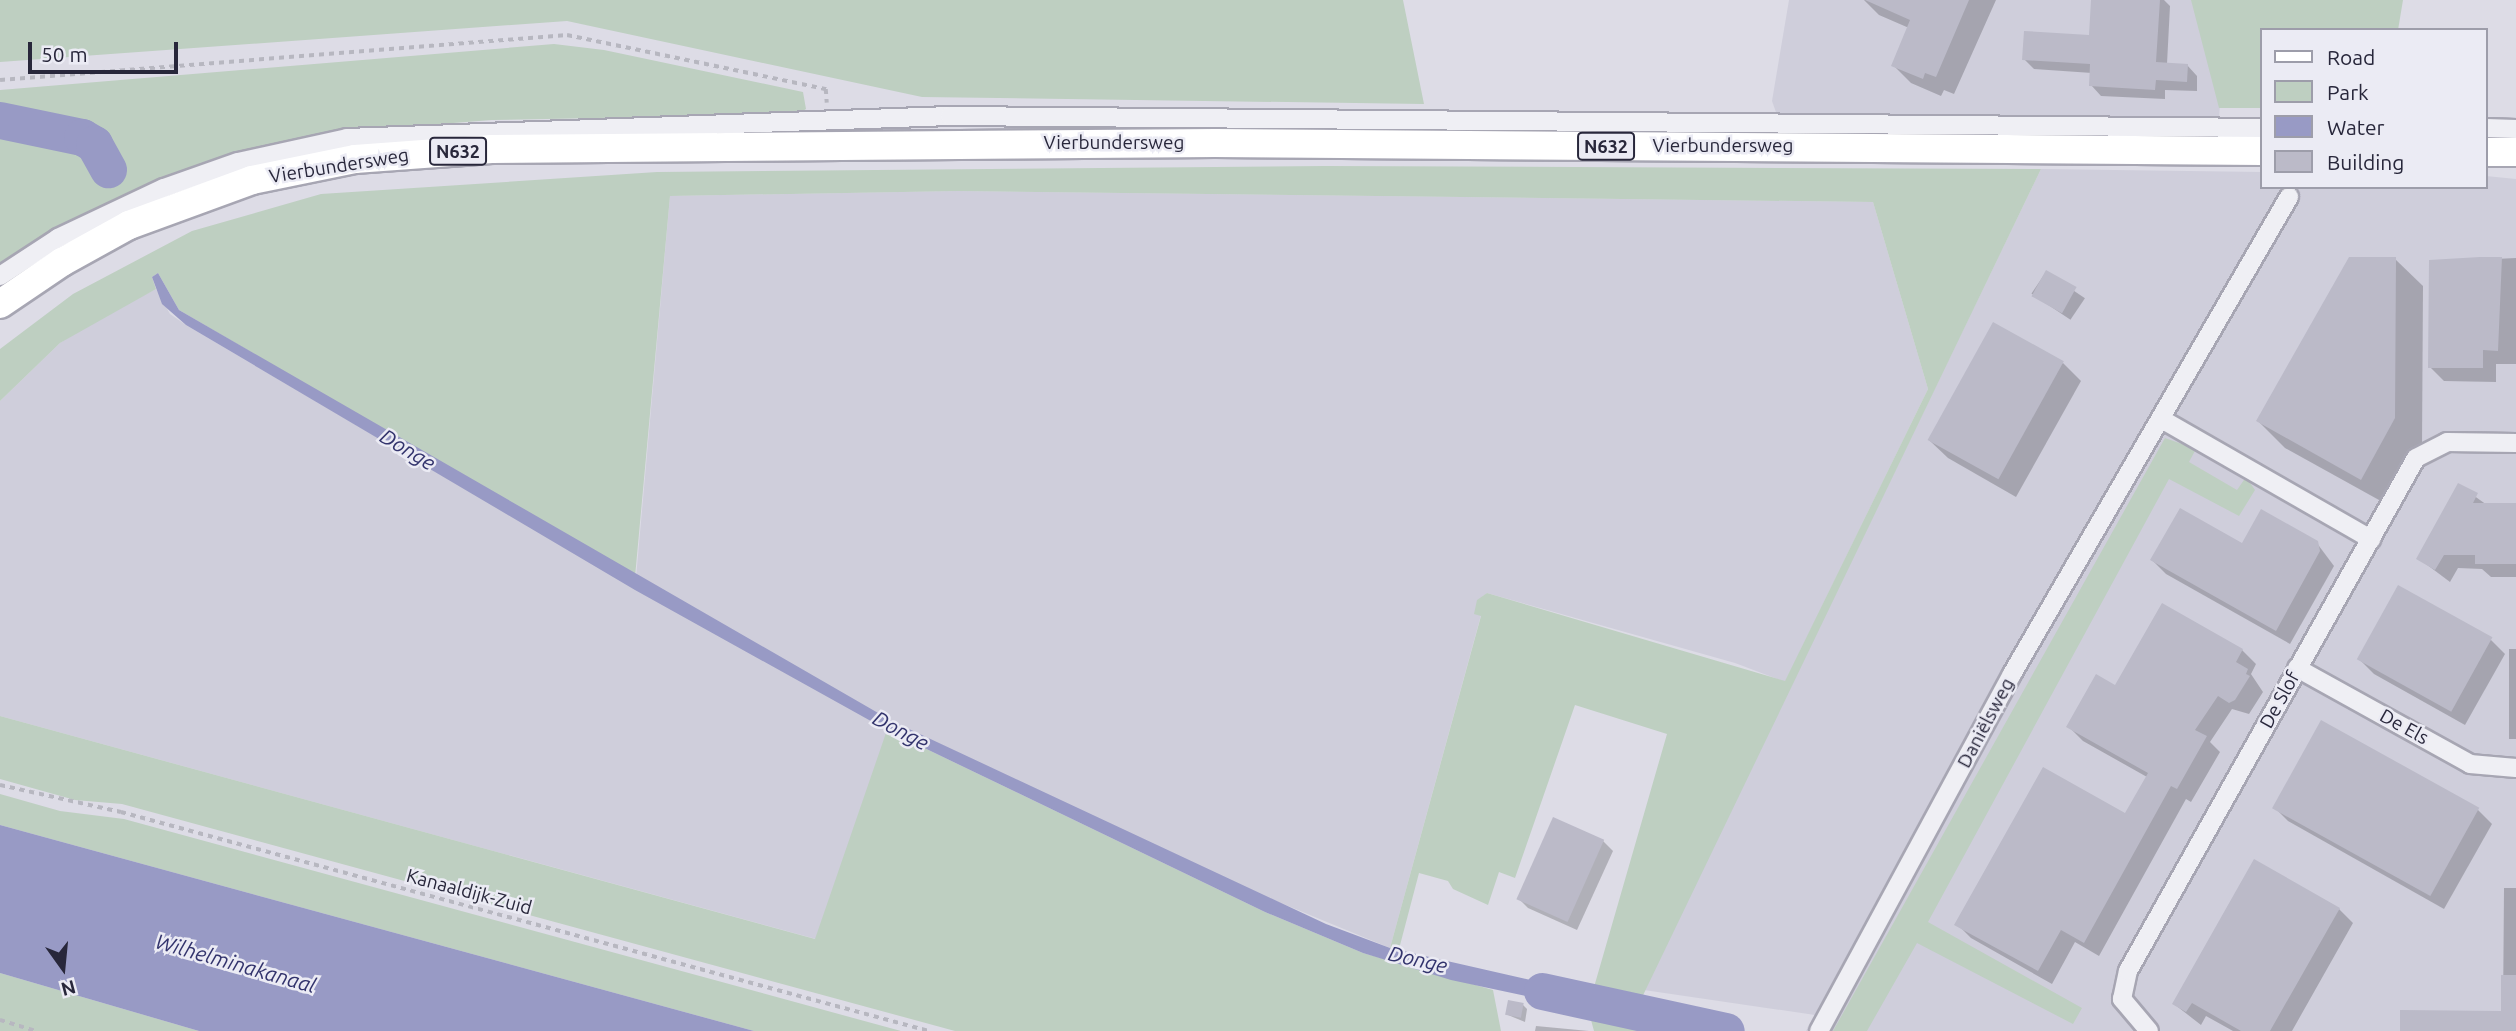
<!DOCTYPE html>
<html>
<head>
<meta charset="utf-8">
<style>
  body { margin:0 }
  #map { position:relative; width:2516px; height:1031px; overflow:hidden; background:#dddce6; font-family:Ubuntu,sans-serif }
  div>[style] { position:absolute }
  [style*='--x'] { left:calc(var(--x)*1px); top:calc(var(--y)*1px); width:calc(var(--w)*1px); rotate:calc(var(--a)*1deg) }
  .built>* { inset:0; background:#cfcedb }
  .green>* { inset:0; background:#becfc1 }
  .water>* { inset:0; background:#989ac5 }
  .shadow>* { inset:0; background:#0003; transform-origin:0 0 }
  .river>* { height:37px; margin:-18.5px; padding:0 18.5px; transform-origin:18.5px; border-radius:18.5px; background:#989ac5 }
  .building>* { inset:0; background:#bbbac8; transform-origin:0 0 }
  .path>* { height:3.5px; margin-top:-1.75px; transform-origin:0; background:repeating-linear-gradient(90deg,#b7b7c0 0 5px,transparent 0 10px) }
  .roads { filter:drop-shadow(2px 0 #a7a6b3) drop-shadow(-2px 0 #a7a6b3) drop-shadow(0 2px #a7a6b3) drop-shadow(0 -2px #a7a6b3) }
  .street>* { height:18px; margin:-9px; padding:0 9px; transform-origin:9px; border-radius:9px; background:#efeff4 }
  .primary>* { height:28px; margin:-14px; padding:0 14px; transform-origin:14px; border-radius:14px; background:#fff }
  span { translate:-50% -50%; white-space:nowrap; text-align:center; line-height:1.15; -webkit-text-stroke:5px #ebebf4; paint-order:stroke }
  .shield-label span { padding:2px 5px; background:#ebebf4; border:2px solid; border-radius:5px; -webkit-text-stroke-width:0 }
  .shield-label { font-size:18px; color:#28273b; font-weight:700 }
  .street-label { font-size:19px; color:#28273b }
  .water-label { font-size:21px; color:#33346d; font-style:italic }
  .legend { position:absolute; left:2260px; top:28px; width:228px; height:161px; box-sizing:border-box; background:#ebebf4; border:2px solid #9d9daa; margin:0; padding:9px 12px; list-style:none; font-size:21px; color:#28273b }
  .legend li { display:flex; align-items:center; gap:14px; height:35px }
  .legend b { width:35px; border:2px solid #9d9daa }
  .north { position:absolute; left:28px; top:933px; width:70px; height:70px; -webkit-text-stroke:5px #ebebf4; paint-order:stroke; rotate:165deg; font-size:19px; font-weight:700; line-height:28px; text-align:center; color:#28273b }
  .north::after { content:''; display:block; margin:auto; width:24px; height:32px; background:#28273b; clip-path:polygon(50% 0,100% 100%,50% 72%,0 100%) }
  .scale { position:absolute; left:28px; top:42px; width:150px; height:32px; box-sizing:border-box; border:4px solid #28273b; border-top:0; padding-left:9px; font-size:21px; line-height:24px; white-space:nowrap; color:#28273b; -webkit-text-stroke:5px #ebebf4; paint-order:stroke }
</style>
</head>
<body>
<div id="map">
  <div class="built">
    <div style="clip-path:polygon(1789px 0,2227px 0,2218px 133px,1782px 129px,1772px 101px)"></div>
    <div style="clip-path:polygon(2041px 169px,2262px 172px,2262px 187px,2486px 187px,2486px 176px,2516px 179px,2516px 1031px,1806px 1031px,1815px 1015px,1644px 990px)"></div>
    <div style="clip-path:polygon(958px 191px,1873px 202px,1928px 389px,1785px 682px,1735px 663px,1487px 593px,1478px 600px,1481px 615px,1390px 948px,1201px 870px,892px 721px,816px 939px,0 716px,0 401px,60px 343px,106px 314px,156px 289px,170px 314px,186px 325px,635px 589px,670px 196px)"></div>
  </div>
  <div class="green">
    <div style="clip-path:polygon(0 0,1403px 0,1424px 104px,922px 97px,567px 21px,0 62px)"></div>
    <div style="clip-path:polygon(2191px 0,2403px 0,2398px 30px,2262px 30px,2262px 108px,2219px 108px)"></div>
    <div style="clip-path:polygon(554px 44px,604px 50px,803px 92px,806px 109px,798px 114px,492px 120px,349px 131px,0 270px,0 90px)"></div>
    <div style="clip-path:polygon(1325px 166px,2041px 169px,1634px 1014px,1710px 1031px,1594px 1031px,1588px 1009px,1592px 994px,1667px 734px,1575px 705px,1515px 878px,1499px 872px,1488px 905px,1453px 889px,1448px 881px,1419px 873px,1399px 949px,1390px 948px,1481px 616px,1474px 614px,1477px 600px,1487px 593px,1785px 681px,1928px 389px,1873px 202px,958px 191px,670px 196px,635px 577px,179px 310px,158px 273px,152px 277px,156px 289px,60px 343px,0 401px,0 349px,73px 294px,192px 231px,321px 194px,657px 172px)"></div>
    <div style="clip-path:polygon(2165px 438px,2196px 449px,2189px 462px,2237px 490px,2246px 477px,2255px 490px,2239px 516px,2169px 479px,1928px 922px,2082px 1008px,2073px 1024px,1917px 943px,1867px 1031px,1833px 1031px)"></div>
    <div style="clip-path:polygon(0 716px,815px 939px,887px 730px,1265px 912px,1363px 953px,1493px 990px,1501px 1031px,955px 1031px,122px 804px,75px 800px,0 779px)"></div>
    <div style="clip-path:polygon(0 794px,60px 811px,124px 819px,901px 1031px,754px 1031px,0 825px)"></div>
    <div style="clip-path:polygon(0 973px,199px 1031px,0 1031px)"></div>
  </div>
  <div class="water">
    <div style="clip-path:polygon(158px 273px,179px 310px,892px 721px,1326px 924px,1390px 948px,1592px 994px,1588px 1009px,1451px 980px,1363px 953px,1265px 912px,887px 730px,635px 590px,186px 325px,162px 304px,152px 277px)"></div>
    <div style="clip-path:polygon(0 825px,754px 1031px,199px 1031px,0 973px)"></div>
  </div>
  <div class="shadow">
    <div style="clip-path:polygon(1864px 0,1996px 0,1954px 94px,1944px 90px,1941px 96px,1911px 83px,1893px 65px,1909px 28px,1879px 15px)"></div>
    <div style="clip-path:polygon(2096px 0,2164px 0,2170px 6px,2167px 64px,2187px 65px,2197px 76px,2197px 91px,2165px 90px,2165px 99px,2101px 96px,2091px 85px,2092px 73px,2034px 69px,2024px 59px,2091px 37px)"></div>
    <div style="clip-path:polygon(2516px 258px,2516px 364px,2496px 364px,2496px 382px,2444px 381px,2430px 367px,2431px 262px)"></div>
    <div style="clip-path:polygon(2395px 259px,2423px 286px,2422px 446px,2388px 505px,2285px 448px,2258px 421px)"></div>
    <div style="left:2046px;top:272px;width:47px;height:26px;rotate:34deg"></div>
    <div style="clip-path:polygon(2063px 363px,2081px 381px,2016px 497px,1948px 458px,1929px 440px)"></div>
    <div style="clip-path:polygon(2459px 485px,2487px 505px,2516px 505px,2516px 577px,2491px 577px,2482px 569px,2458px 568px,2450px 582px,2418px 558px)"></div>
    <div style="clip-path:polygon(2316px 542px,2334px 566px,2290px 644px,2166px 574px,2152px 560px,2243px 546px)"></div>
    <div style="clip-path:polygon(2491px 640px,2505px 654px,2465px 725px,2374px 674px,2360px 660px)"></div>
    <div style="left:2509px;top:649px;width:7px;height:90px"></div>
    <div style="clip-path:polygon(2242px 650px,2256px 664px,2251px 674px,2263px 692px,2249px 714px,2232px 709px,2210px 742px,2220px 752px,2191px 802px,2186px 799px,2099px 956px,2075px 942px,2052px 984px,1971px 938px,1957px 924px,2126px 816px,2147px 777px,2083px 741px,2069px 727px,2116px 687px)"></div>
    <div style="clip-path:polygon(2274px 807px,2478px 810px,2492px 824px,2444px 909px,2288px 821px)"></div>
    <div style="clip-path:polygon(1554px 820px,1603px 841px,1613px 851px,1577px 930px,1528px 908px,1519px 899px)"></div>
    <div style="clip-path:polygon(2504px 888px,2516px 888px,2516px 1031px,2402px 1031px,2503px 1013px)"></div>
    <div style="clip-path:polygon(2339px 909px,2353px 923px,2292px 1031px,2233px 1031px,2206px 1016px,2201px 1025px,2174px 1004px)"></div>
    <div style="clip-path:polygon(1523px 1005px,1527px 1009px,1525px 1022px,1508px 1015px)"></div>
    <div style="clip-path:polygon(1536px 1026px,1589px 1031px,1535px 1031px)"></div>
  </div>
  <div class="river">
    <div style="--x:0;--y:120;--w:84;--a:11.7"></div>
    <div style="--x:82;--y:137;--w:14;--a:30"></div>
    <div style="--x:94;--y:144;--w:29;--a:61"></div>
    <div style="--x:1542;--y:991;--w:188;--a:12.3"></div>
  </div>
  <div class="building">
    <div style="clip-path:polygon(1865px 0,1969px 0,1936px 77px,1925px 73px,1923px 79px,1891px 66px,1910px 20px)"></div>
    <div style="clip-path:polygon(2091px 0,2160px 0,2156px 62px,2188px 64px,2187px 82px,2156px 80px,2155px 90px,2089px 86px,2090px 64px,2022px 60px,2024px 31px,2089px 35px)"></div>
    <div style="clip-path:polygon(2349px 257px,2396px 257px,2395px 418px,2361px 480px,2256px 421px)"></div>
    <div style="clip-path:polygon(2480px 257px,2502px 257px,2498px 351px,2483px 350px,2483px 368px,2428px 368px,2429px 260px)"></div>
    <div style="left:2046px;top:270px;width:35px;height:30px;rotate:29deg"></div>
    <div style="left:1993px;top:322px;width:81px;height:135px;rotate:29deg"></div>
    <div style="clip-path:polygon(2458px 483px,2478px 493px,2473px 503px,2516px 503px,2516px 564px,2475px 564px,2475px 555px,2444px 555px,2435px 570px,2416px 559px)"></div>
    <div style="clip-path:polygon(2180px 508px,2242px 543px,2261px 509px,2318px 541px,2320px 551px,2276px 631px,2150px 560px)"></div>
    <div style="left:2398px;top:585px;width:108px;height:85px;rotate:29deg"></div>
    <div style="clip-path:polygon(2162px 603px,2243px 649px,2236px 662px,2248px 669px,2246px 674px,2250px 676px,2235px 700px,2229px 703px,2218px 696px,2195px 730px,2207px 736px,2177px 789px,2171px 786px,2084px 943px,2061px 930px,2038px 971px,1954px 925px,2043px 767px,2125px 813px,2148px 773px,2066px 727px,2096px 674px,2115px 685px)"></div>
    <div style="left:2321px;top:720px;width:181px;height:101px;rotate:29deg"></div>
    <div style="left:1553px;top:817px;width:56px;height:90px;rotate:24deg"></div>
    <div style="clip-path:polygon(2254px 859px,2340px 908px,2270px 1031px,2241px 1031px,2192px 1003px,2186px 1012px,2172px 1004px)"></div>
    <div style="clip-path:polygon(2501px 975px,2516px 975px,2516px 1031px,2400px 1031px,2400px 1010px,2501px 1011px)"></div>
    <div style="left:1508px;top:1000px;width:16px;height:15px;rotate:11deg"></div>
  </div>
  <div class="path">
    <div style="--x:0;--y:80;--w:569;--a:-4.54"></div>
    <div style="--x:567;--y:35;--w:265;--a:11.8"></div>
    <div style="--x:826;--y:89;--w:14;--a:86"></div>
    <div style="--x:0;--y:785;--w:124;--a:12.6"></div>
    <div style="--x:121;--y:812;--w:837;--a:15.17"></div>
    <div style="--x:0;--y:1020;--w:39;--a:17"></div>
  </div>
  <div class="roads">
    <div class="street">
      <div style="--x:2486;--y:128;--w:30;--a:2"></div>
      <div style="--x:0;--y:276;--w:69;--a:-33.2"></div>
      <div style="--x:58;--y:238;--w:117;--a:-25.3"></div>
      <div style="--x:164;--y:188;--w:78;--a:-19.4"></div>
      <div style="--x:238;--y:162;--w:112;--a:-12.4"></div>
      <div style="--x:347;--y:138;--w:603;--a:-2.09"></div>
      <div style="--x:950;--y:116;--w:1312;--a:0.52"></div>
      <div style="--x:2163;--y:420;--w:240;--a:29.8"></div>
      <div style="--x:2297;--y:668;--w:198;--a:29"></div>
      <div style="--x:2470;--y:764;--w:46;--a:5"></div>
      <div style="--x:1819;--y:1031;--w:406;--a:-61.6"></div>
      <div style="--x:2012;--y:674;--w:552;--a:-59.86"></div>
      <div style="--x:2149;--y:1031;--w:42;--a:-130.2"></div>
      <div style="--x:2122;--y:999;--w:29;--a:-78"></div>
      <div style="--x:2128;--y:971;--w:588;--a:-60.69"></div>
      <div style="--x:2416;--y:458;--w:35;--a:-27"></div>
      <div style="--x:2447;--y:442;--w:69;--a:0.8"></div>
    </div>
    <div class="primary">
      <div style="--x:2486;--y:152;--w:30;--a:0"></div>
      <div style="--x:0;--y:304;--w:75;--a:-34.1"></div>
      <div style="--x:62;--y:262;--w:77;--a:-28.9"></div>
      <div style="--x:129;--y:225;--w:131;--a:-20.1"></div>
      <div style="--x:252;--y:180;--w:105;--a:-11.5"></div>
      <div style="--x:355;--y:159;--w:137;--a:-4.2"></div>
      <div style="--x:492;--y:149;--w:723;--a:-0.48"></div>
      <div style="--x:1215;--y:143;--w:1047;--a:0.44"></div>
    </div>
  </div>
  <div class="shield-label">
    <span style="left:1606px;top:146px">N632</span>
    <span style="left:458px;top:151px">N632</span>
  </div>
  <div class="street-label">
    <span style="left:1114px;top:143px">Vierbundersweg</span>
    <span style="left:1723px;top:146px">Vierbundersweg</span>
    <span style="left:339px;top:166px;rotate:-9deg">Vierbundersweg</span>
    <span style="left:2280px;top:700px;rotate:-61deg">De Slof</span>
    <span style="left:1986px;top:723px;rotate:-62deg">Daniëlsweg</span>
    <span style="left:2404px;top:727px;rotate:29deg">De Els</span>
    <span style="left:469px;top:892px;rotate:15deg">Kanaaldijk-Zuid</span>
  </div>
  <div class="water-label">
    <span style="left:408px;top:449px;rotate:31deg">Donge</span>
    <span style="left:901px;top:730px;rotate:28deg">Donge</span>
    <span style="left:1418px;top:959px;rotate:13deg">Donge</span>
    <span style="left:236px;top:963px;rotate:16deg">Wilhelminakanaal</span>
  </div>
  <ul class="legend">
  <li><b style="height:9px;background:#fff"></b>Road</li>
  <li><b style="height:19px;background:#becfc1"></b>Park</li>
  <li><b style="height:19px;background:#989ac5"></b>Water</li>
  <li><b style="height:19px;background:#bbbac8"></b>Building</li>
  </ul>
  <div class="north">N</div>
  <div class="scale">50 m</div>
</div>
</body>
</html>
